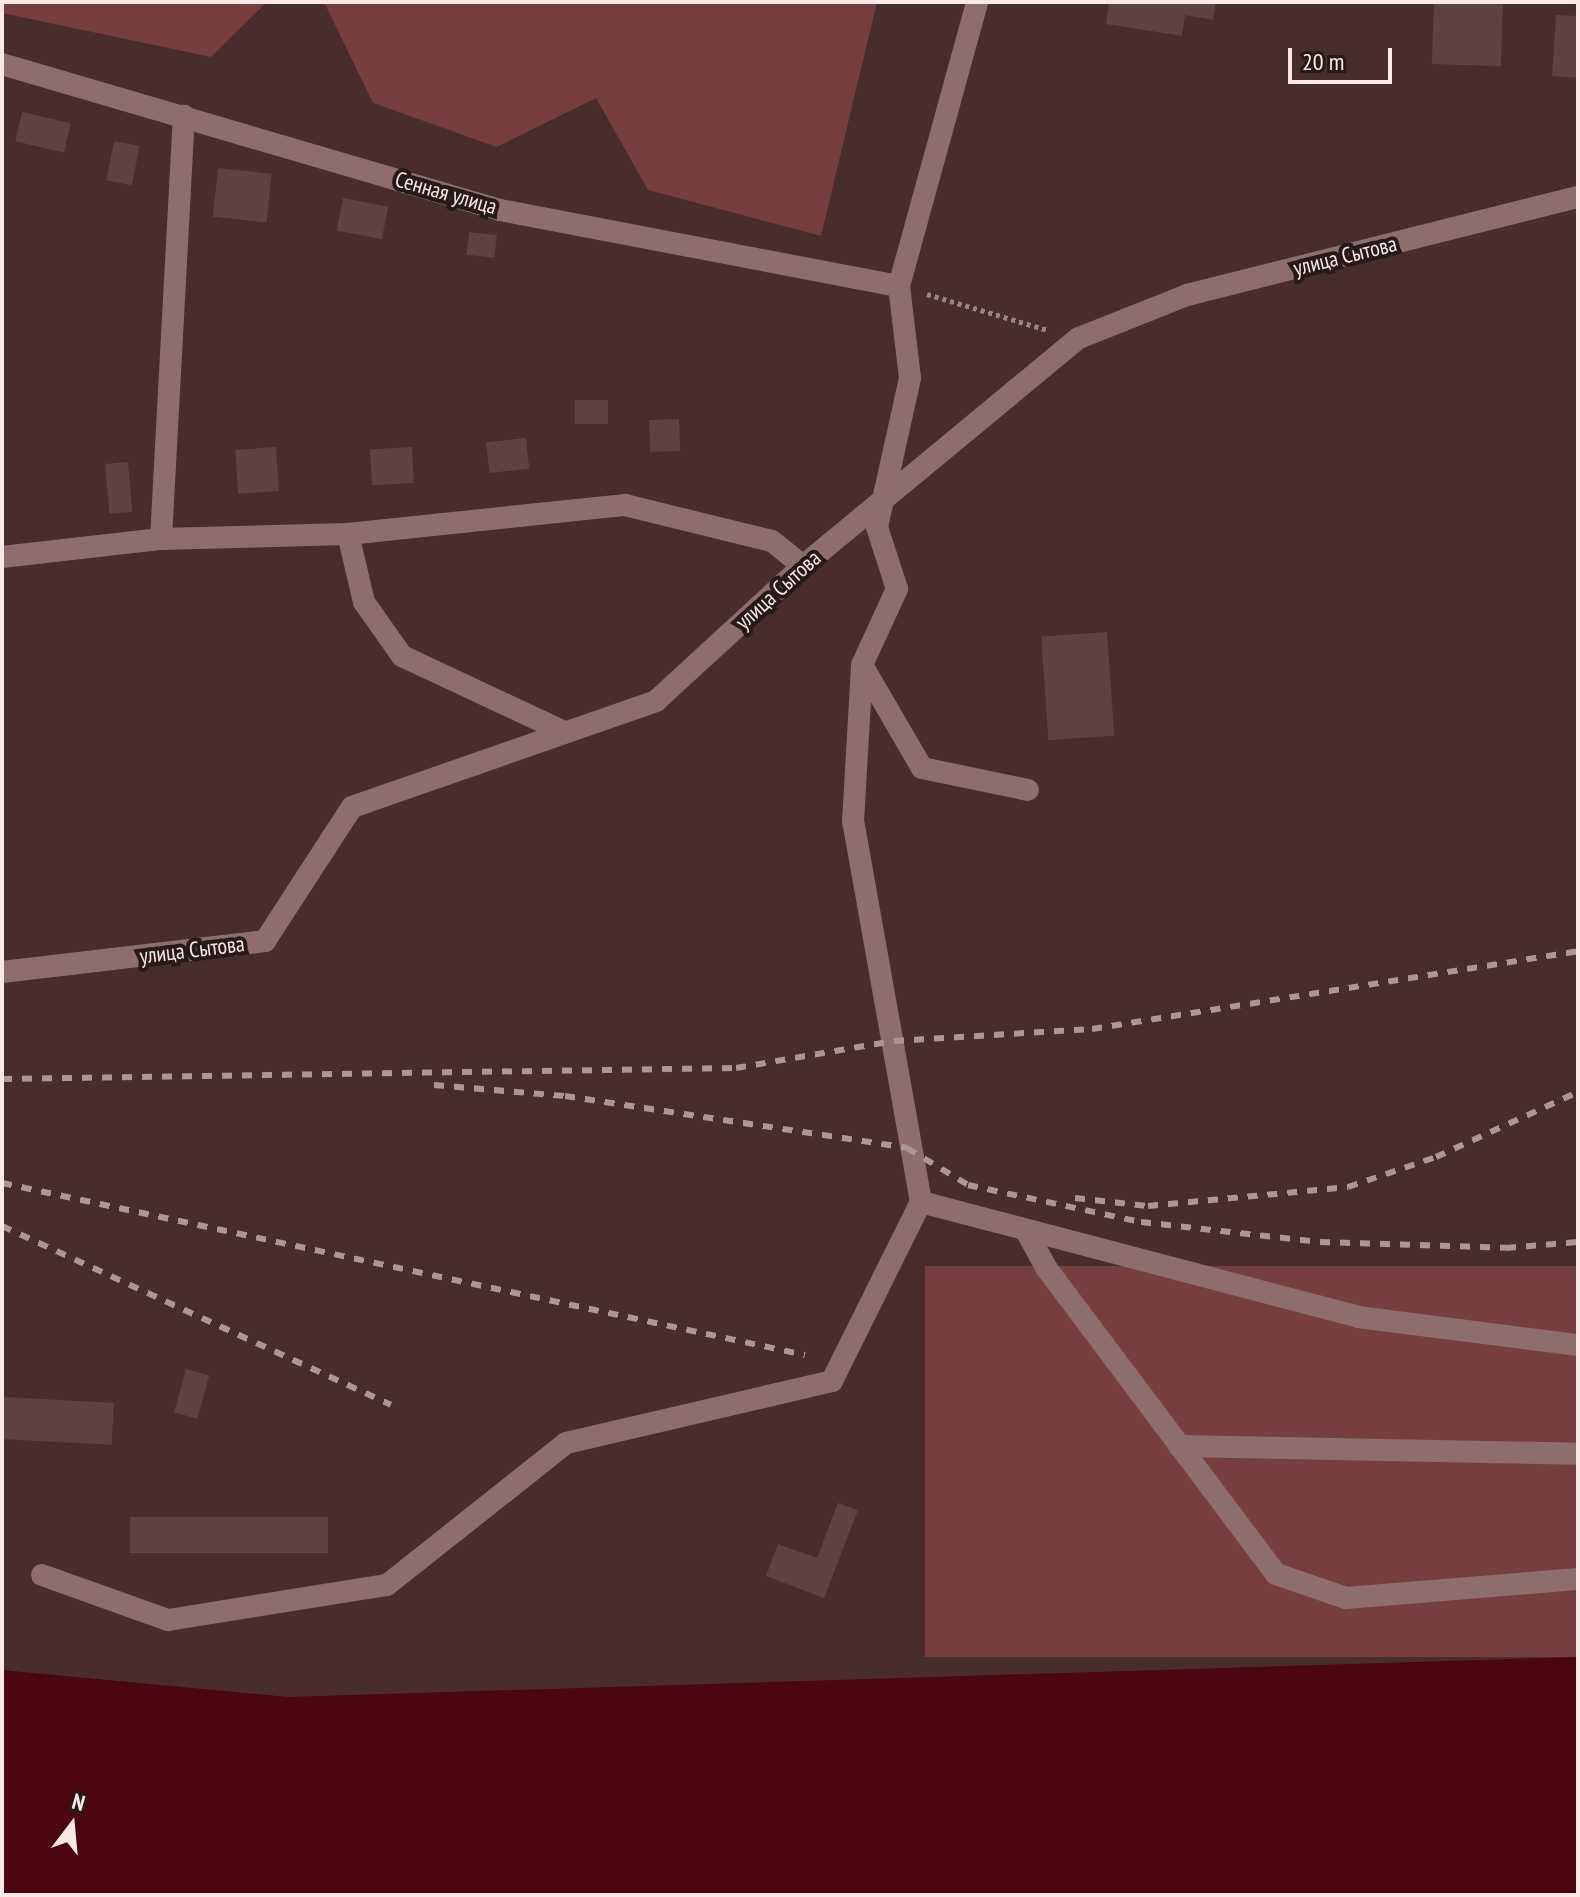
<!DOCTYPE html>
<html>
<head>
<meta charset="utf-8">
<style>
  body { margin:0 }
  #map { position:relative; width:1580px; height:1897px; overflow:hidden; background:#482d2c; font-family:"PT Sans Narrow",sans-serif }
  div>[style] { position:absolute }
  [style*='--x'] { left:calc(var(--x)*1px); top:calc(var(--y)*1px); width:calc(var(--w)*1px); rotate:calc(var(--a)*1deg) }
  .green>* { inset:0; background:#763e3d; transform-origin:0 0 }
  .water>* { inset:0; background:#4c070e }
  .building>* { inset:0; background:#5f4241; transform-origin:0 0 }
  .path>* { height:5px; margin-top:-2.5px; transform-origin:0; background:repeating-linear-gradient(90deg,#9b8483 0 4px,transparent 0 8px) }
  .service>* { height:22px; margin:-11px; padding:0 11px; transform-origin:11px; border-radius:11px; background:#8d6e6d }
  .minor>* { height:22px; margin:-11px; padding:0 11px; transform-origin:11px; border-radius:11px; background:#8d6e6d }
  .rail>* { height:6px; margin-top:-3px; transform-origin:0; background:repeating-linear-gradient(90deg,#ad9796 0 10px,transparent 0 20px) }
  span { translate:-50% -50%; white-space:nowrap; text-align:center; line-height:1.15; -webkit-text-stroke:8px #261919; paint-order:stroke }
  .street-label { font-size:22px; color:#fbe9e8 }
  .frame { position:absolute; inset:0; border:4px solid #fbe9e8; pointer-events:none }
  .north { position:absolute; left:32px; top:1785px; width:80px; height:80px; -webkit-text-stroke:6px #261919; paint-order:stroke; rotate:16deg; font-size:22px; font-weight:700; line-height:32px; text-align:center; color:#fbe9e8 }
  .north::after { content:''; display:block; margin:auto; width:28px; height:36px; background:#fbe9e8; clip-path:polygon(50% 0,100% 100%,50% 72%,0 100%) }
  .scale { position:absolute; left:1288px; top:48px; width:104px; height:36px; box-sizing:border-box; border:4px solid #fbe9e8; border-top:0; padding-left:10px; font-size:24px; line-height:28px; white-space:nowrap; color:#fbe9e8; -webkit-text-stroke:6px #261919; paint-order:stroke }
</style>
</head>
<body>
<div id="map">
  <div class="green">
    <div style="clip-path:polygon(2px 2px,267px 2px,211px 57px,2px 13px)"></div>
    <div style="clip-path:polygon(324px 2px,877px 2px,821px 236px,648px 190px,596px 98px,497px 147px,373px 103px)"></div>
    <div style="left:1578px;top:1266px;width:391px;height:653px;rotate:90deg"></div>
  </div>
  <div class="water">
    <div style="clip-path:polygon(1578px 1657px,1578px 1895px,2px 1895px,2px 1670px,288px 1697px)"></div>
  </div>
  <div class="building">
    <div style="clip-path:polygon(1109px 2px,1216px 2px,1213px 20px,1185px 15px,1182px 36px,1106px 24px)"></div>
    <div style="left:1434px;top:2px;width:69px;height:62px;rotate:2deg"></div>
    <div style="clip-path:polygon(1556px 15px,1578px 16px,1578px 78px,1552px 76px)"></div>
    <div style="left:22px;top:112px;width:50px;height:30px;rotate:13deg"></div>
    <div style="left:114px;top:141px;width:26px;height:40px;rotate:11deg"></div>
    <div style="left:218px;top:168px;width:54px;height:49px;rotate:6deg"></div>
    <div style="left:343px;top:198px;width:46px;height:33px;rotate:11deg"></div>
    <div style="left:469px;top:232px;width:28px;height:23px;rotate:6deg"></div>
    <div style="left:575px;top:400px;width:33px;height:24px"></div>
    <div style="left:679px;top:419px;width:32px;height:30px;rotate:88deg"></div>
    <div style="left:526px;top:438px;width:31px;height:40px;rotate:84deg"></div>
    <div style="left:276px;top:447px;width:44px;height:41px;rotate:86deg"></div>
    <div style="left:412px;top:447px;width:36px;height:42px;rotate:87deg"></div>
    <div style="left:128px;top:462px;width:50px;height:23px;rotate:85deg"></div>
    <div style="left:1107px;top:632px;width:104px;height:66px;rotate:86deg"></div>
    <div style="left:186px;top:1369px;width:24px;height:45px;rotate:15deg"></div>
    <div style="left:2px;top:1397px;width:112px;height:42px;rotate:3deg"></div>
    <div style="clip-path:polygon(838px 1503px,858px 1510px,824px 1598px,766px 1576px,778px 1544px,817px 1558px)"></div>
    <div style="left:130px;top:1517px;width:198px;height:36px"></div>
  </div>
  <div class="path">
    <div style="--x:927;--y:294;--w:126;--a:16.6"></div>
  </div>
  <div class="service">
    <div style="--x:862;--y:665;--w:119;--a:59.8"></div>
    <div style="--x:922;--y:768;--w:108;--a:11.7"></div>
    <div style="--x:1026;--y:1231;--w:43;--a:61.1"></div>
    <div style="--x:1047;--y:1269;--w:381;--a:53.1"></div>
    <div style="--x:1276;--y:1574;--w:74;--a:18.9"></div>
    <div style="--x:1346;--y:1598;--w:233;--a:-4.7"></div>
    <div style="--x:1179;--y:1446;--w:399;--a:1.1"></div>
  </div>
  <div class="minor">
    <div style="--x:2;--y:64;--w:519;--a:16.34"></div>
    <div style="--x:500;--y:210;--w:406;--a:10.8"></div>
    <div style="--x:348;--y:534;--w:279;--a:-6"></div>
    <div style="--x:625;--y:505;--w:151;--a:13.8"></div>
    <div style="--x:772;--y:541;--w:40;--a:39"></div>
    <div style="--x:161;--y:539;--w:424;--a:-86.9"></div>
    <div style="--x:2;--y:557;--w:160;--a:-6.5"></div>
    <div style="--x:161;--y:539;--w:187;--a:-1.5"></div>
    <div style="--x:348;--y:534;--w:70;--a:76.8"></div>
    <div style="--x:364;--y:602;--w:66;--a:54.9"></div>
    <div style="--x:402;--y:656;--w:177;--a:25.1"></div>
    <div style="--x:2;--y:972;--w:265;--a:-6.7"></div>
    <div style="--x:265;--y:941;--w:160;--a:-57"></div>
    <div style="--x:352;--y:807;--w:322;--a:-19.2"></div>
    <div style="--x:656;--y:701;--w:200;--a:-42.6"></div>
    <div style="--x:803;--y:566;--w:358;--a:-39.6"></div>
    <div style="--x:1079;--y:338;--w:116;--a:-21.7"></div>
    <div style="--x:1187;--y:295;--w:403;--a:-14.1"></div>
    <div style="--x:921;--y:1202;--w:452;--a:14.7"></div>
    <div style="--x:1358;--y:1317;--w:222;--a:7.3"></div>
    <div style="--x:42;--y:1575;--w:134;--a:19.7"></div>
    <div style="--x:168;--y:1620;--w:222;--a:-9.1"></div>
    <div style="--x:387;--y:1585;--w:228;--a:-38.4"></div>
    <div style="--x:566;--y:1443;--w:273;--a:-13.1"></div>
    <div style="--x:832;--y:1381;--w:200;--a:-63.6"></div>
    <div style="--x:921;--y:1202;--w:386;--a:-100.1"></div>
    <div style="--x:853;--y:822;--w:157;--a:-86.7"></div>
    <div style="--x:862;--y:665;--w:84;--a:-65.3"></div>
    <div style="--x:897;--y:589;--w:65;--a:-107.9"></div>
    <div style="--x:877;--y:527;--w:153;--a:-77.5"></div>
    <div style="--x:910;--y:378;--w:93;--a:-96.8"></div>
    <div style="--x:899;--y:286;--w:295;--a:-74.6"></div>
  </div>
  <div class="rail">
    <div style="--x:2;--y:1079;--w:734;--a:-0.86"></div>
    <div style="--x:736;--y:1068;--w:160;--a:-9.7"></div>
    <div style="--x:894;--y:1041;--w:198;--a:-3.5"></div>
    <div style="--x:1092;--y:1029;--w:492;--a:-9.1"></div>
    <div style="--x:434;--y:1085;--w:131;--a:4.8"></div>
    <div style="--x:565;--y:1096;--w:346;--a:8.6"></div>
    <div style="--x:907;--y:1148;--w:71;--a:31.2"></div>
    <div style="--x:968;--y:1185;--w:177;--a:12.1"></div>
    <div style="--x:1141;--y:1222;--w:180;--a:6.4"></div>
    <div style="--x:1320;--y:1242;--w:186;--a:1.8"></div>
    <div style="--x:1506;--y:1248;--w:72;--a:-4.8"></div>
    <div style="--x:2;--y:1183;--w:821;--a:12.09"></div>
    <div style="--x:1075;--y:1198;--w:73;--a:6.3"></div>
    <div style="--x:1148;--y:1206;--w:201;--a:-5.4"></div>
    <div style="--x:1348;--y:1187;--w:93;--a:-18.8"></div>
    <div style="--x:1436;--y:1157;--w:156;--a:-24.6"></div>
    <div style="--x:2;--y:1226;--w:428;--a:24.7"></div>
  </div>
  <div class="street-label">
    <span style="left:446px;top:193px;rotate:16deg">Сенная улица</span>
    <span style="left:1345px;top:256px;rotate:-14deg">улица Сытова</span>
    <span style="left:778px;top:590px;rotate:-42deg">улица Сытова</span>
    <span style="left:192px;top:950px;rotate:-7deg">улица Сытова</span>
  </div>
  <div class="frame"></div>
  <div class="north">N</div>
  <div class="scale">20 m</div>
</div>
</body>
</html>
